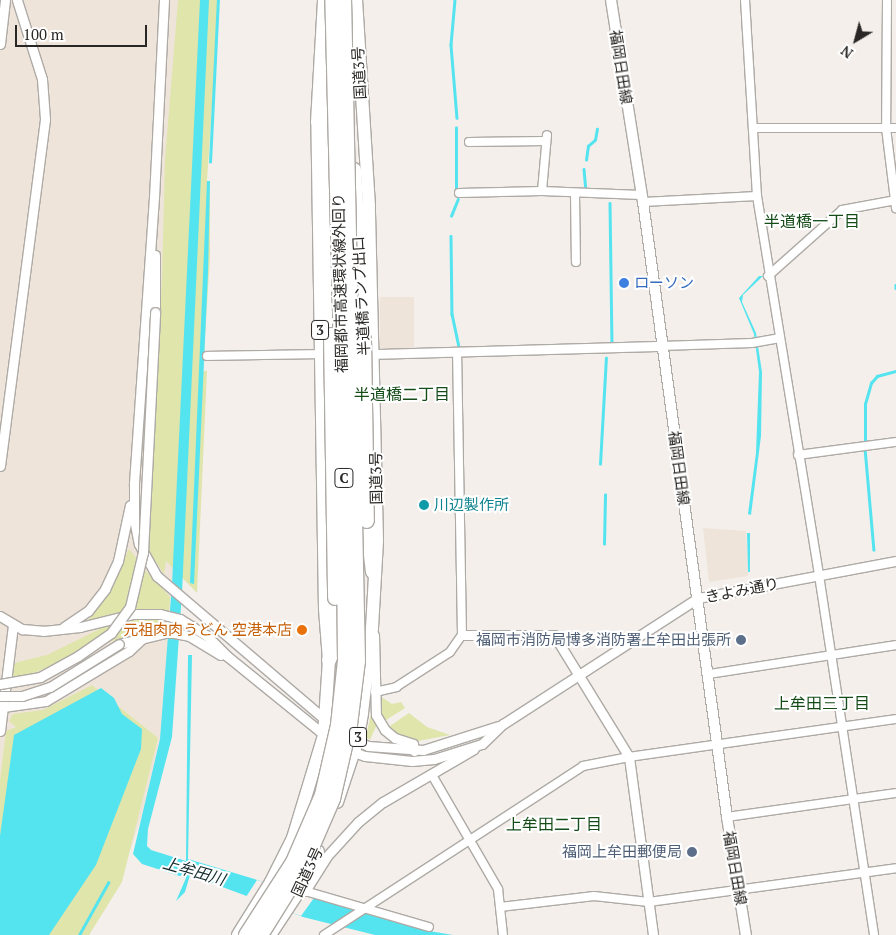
<!DOCTYPE html>
<html>
<head>
<meta charset="utf-8">
<style>
  body { margin:0 }
  #map { position:relative; width:896px; height:935px; overflow:hidden; background:#f4efeb; font-family:"PT Serif","Noto Sans JP",serif }
  div>[style] { position:absolute }
  [style*='--x'] { left:calc(var(--x)*1px); top:calc(var(--y)*1px); width:calc(var(--w)*1px); rotate:calc(var(--a)*1deg) }
  .built>* { inset:0; background:#efe4da; transform-origin:0 0 }
  .green>* { inset:0; background:#dfe5ab }
  .water>* { inset:0; background:#54e4ef }
  .pier>* { inset:0; background:#f4efeb }
  .stream>* { height:2.5px; margin:-1.25px; padding:0 1.25px; transform-origin:1.25px; border-radius:1.25px; background:#54e4ef }
  .roads { filter:drop-shadow(1px 0 #aeaaa5) drop-shadow(-1px 0 #aeaaa5) drop-shadow(0 1px #aeaaa5) drop-shadow(0 -1px #aeaaa5) }
  .minor>* { height:8px; margin:-4px; padding:0 4px; transform-origin:4px; border-radius:4px; background:#fff }
  .tertiary>* { height:9px; margin:-4.5px; padding:0 4.5px; transform-origin:4.5px; border-radius:4.5px; background:#fff }
  .secondary>* { height:10px; margin:-5px; padding:0 5px; transform-origin:5px; border-radius:5px; background:#fff }
  .trunk>* { height:12px; margin:-6px; padding:0 6px; transform-origin:6px; border-radius:6px; background:#fff }
  .motorway>* { height:14px; margin:-7px; padding:0 7px; transform-origin:7px; border-radius:7px; background:#fff }
  .bridges { filter:drop-shadow(1px 0 #aeaaa5) drop-shadow(-1px 0 #aeaaa5) drop-shadow(0 1px #aeaaa5) drop-shadow(0 -1px #aeaaa5) }
  .tertiary-bridge>* { height:9px; margin:-4.5px; padding:0 4.5px; transform-origin:4.5px; border-radius:4.5px; background:#fff }
  .motorway-bridge>* { height:14px; margin:-7px; padding:0 7px; transform-origin:7px; border-radius:7px; background:#fff }
  .dots>* { width:14px; height:14px; translate:-50% -50%; box-sizing:border-box; border:2px solid #fff; border-radius:50% }
  span { translate:-50% -50%; white-space:nowrap; text-align:center; line-height:1.15; -webkit-text-stroke:4px #fff; paint-order:stroke }
  .shield-label span { padding:1px 4px; background:#fff; border:1px solid; border-radius:4px; -webkit-text-stroke-width:0 }
  .shield-label { font-size:14px; color:#292725; font-weight:700 }
  .street-label { font-size:15px; color:#292725 }
  .shop-label { font-size:15px; color:#366cbe }
  .left { translate:0 -50%; text-align:left }
  .culture-label { font-size:15px; color:#0d838f }
  .food-label { font-size:15px; color:#c56008 }
  .right { translate:-100% -50%; text-align:right }
  .service-label { font-size:15px; color:#4e5e75 }
  .neighbourhood-label { font-size:16px; color:#154c18 }
  .water-label { font-size:16px; color:#162e30; font-style:italic }
  .north { position:absolute; left:831px; top:15px; width:50px; height:50px; -webkit-text-stroke:4px #fff; paint-order:stroke; rotate:217deg; font-size:14px; font-weight:700; line-height:20px; text-align:center; color:#292725 }
  .north::after { content:''; display:block; margin:auto; width:18px; height:22px; background:#292725; clip-path:polygon(50% 0,100% 100%,50% 72%,0 100%) }
  .scale { position:absolute; left:15px; top:25px; width:132px; height:22px; box-sizing:border-box; border:2px solid #292725; border-top:0; padding-left:6px; font-size:15px; line-height:18px; white-space:nowrap; color:#292725; -webkit-text-stroke:4px #fff; paint-order:stroke }
</style>
</head>
<body>
<div id="map">
  <div class="built">
    <div style="clip-path:polygon(0 0,202px 0,165px 721px,158px 768px,119px 883px,0 935px)"></div>
    <div style="left:380px;top:297px;width:34px;height:51px"></div>
    <div style="clip-path:polygon(703px 528px,746px 531px,748px 576px,709px 582px)"></div>
  </div>
  <div class="green">
    <div style="clip-path:polygon(178px 0,219px 0,207px 181px,210px 181px,210px 256px,203px 371px,207px 371px,197px 593px,166px 561px,164px 574px,146px 547px,162px 279px,165px 160px)"></div>
    <div style="clip-path:polygon(129px 549px,137px 559px,123px 613px,87px 622px,109px 592px)"></div>
    <div style="clip-path:polygon(145px 570px,170px 597px,169px 613px,135px 610px)"></div>
    <div style="clip-path:polygon(131px 617px,159px 617px,161px 623px,110px 642px)"></div>
    <div style="clip-path:polygon(116px 621px,98px 640px,77px 654px,25px 677px,9px 678px,12px 666px,18px 662px,47px 655px)"></div>
    <div style="clip-path:polygon(92px 685px,158px 738px,122px 882px,89px 935px,0 935px,0 780px,6px 731px,16px 727px,9px 721px,13px 714px,43px 710px)"></div>
    <div style="clip-path:polygon(380px 696px,392px 704px,401px 702px,405px 708px,383px 722px,378px 705px)"></div>
    <div style="clip-path:polygon(409px 713px,427px 727px,450px 735px,418px 741px,406px 739px,387px 728px)"></div>
    <div style="clip-path:polygon(371px 714px,377px 724px,370px 740px,366px 737px)"></div>
  </div>
  <div class="water">
    <div style="clip-path:polygon(200px 0,209px 0,182px 593px,172px 737px,148px 829px,147px 846px,151px 850px,186px 861px,188px 655px,192px 655px,188px 859px,423px 930px,453px 935px,375px 935px,303px 917px,190px 875px,185px 892px,176px 901px,186px 878px,142px 864px,133px 854px,160px 739px,172px 584px)"></div>
    <div style="clip-path:polygon(207px 181px,210px 181px,208px 273px,194px 584px,190px 583px)"></div>
    <div style="clip-path:polygon(759px 276px,763px 276px,743px 295px,742px 302px,756px 333px,762px 372px,761px 436px,751px 515px,748px 514px,756px 453px,759px 372px,754px 334px,739px 298px)"></div>
    <div style="clip-path:polygon(747px 533px,750px 533px,750px 572px,748px 572px)"></div>
    <div style="clip-path:polygon(101px 688px,114px 698px,122px 714px,142px 729px,141px 749px,96px 865px,49px 935px,0 935px,0 836px,14px 735px)"></div>
  </div>
  <div class="pier">
    <div style="clip-path:polygon(257px 880px,298px 893px,314px 898px,301px 916px,246px 897px)"></div>
  </div>
  <div class="stream">
    <div style="--x:455;--y:0;--w:45;--a:95.1"></div>
    <div style="--x:451;--y:45;--w:73;--a:85.3"></div>
    <div style="--x:586;--y:160;--w:14;--a:-82"></div>
    <div style="--x:588;--y:146;--w:9;--a:-41"></div>
    <div style="--x:595;--y:140;--w:11;--a:-80"></div>
    <div style="--x:210;--y:162;--w:162;--a:-87.2"></div>
    <div style="--x:584;--y:169;--w:21;--a:85"></div>
    <div style="--x:456;--y:189;--w:61;--a:-90"></div>
    <div style="--x:610;--y:203;--w:140;--a:89.2"></div>
    <div style="--x:451;--y:216;--w:18;--a:-68"></div>
    <div style="--x:451;--y:236;--w:78;--a:89.3"></div>
    <div style="--x:452;--y:314;--w:34;--a:78"></div>
    <div style="--x:896;--y:285;--w:3;--a:90"></div>
    <div style="--x:865;--y:440;--w:36;--a:-90"></div>
    <div style="--x:865;--y:404;--w:22;--a:-74"></div>
    <div style="--x:871;--y:383;--w:9;--a:-49"></div>
    <div style="--x:877;--y:376;--w:20;--a:-15"></div>
    <div style="--x:865;--y:448;--w:102;--a:85"></div>
    <div style="--x:600;--y:464;--w:106;--a:-86.8"></div>
    <div style="--x:604;--y:544;--w:49;--a:-88.8"></div>
    <div style="--x:79;--y:935;--w:60;--a:-60.9"></div>
  </div>
  <div class="roads">
    <div class="minor">
      <div style="--x:745;--y:0;--w:196;--a:86.5"></div>
      <div style="--x:757;--y:196;--w:384;--a:80.7"></div>
      <div style="--x:819;--y:575;--w:364;--a:81.3"></div>
      <div style="--x:887;--y:0;--w:128;--a:90.4"></div>
      <div style="--x:886;--y:128;--w:81;--a:82.9"></div>
      <div style="--x:753;--y:128;--w:143;--a:0"></div>
      <div style="--x:469;--y:142;--w:77;--a:-0.7"></div>
      <div style="--x:542;--y:191;--w:56;--a:-84.9"></div>
      <div style="--x:459;--y:193;--w:83;--a:-1.4"></div>
      <div style="--x:542;--y:191;--w:99;--a:2.3"></div>
      <div style="--x:575;--y:194;--w:68;--a:89.2"></div>
      <div style="--x:643;--y:202;--w:114;--a:-3"></div>
      <div style="--x:768;--y:276;--w:99;--a:-41.7"></div>
      <div style="--x:842;--y:210;--w:55;--a:-10.5"></div>
      <div style="--x:661;--y:346;--w:91;--a:-1.9"></div>
      <div style="--x:752;--y:343;--w:27;--a:-10"></div>
      <div style="--x:207;--y:356;--w:113;--a:-1"></div>
      <div style="--x:798;--y:455;--w:99;--a:-7.6"></div>
      <div style="--x:709;--y:674;--w:189;--a:-8.8"></div>
      <div style="--x:375;--y:692;--w:22;--a:-13"></div>
      <div style="--x:396;--y:687;--w:64;--a:-32.9"></div>
      <div style="--x:450;--y:652;--w:21;--a:-55"></div>
      <div style="--x:462;--y:635;--w:282;--a:-91"></div>
      <div style="--x:432;--y:775;--w:132;--a:59.9"></div>
      <div style="--x:498;--y:889;--w:46;--a:83.8"></div>
      <div style="--x:727;--y:817;--w:171;--a:-8.1"></div>
      <div style="--x:305;--y:891;--w:129;--a:16.2"></div>
      <div style="--x:500;--y:907;--w:95;--a:-6.7"></div>
      <div style="--x:594;--y:896;--w:55;--a:6.2"></div>
      <div style="--x:649;--y:902;--w:249;--a:-7.8"></div>
      <div style="--x:324;--y:935;--w:309;--a:-33.1"></div>
      <div style="--x:583;--y:766;--w:47;--a:-11.1"></div>
      <div style="--x:629;--y:757;--w:270;--a:-8.1"></div>
    </div>
    <div class="tertiary">
      <div style="--x:164;--y:0;--w:197;--a:92.9"></div>
      <div style="--x:154;--y:197;--w:289;--a:94"></div>
      <div style="--x:134;--y:485;--w:34;--a:90"></div>
      <div style="--x:134;--y:519;--w:25;--a:79"></div>
      <div style="--x:139;--y:544;--w:37;--a:61"></div>
      <div style="--x:157;--y:576;--w:223;--a:40.5"></div>
      <div style="--x:0;--y:44;--w:44;--a:-83.5"></div>
      <div style="--x:155;--y:255;--w:57;--a:90"></div>
      <div style="--x:374;--y:354;--w:287;--a:-1.6"></div>
      <div style="--x:0;--y:466;--w:350;--a:-82.6"></div>
      <div style="--x:45;--y:119;--w:40;--a:-94.3"></div>
      <div style="--x:42;--y:79;--w:83;--a:-107.6"></div>
      <div style="--x:0;--y:616;--w:26;--a:31"></div>
      <div style="--x:22;--y:629;--w:21;--a:5"></div>
      <div style="--x:43;--y:631;--w:37;--a:-6"></div>
      <div style="--x:80;--y:627;--w:55;--a:-13.8"></div>
      <div style="--x:133;--y:614;--w:27;--a:0"></div>
      <div style="--x:160;--y:614;--w:21;--a:14"></div>
      <div style="--x:180;--y:619;--w:31;--a:32"></div>
      <div style="--x:206;--y:635;--w:30;--a:45"></div>
      <div style="--x:227;--y:656;--w:129;--a:39"></div>
      <div style="--x:64;--y:627;--w:29;--a:-34"></div>
      <div style="--x:88;--y:611;--w:28;--a:-52"></div>
      <div style="--x:105;--y:589;--w:31;--a:-65"></div>
      <div style="--x:118;--y:561;--w:57;--a:-77.9"></div>
      <div style="--x:374;--y:635;--w:80;--a:88.6"></div>
      <div style="--x:376;--y:715;--w:17;--a:59"></div>
      <div style="--x:385;--y:730;--w:13;--a:39"></div>
      <div style="--x:395;--y:738;--w:19;--a:18"></div>
      <div style="--x:413;--y:744;--w:7;--a:82"></div>
      <div style="--x:462;--y:635;--w:92;--a:0"></div>
      <div style="--x:554;--y:635;--w:143;--a:58.4"></div>
      <div style="--x:629;--y:757;--w:180;--a:82.3"></div>
      <div style="--x:119;--y:644;--w:51;--a:-13.5"></div>
      <div style="--x:169;--y:632;--w:20;--a:11"></div>
      <div style="--x:189;--y:636;--w:37;--a:31"></div>
      <div style="--x:3;--y:707;--w:43;--a:-7.9"></div>
      <div style="--x:46;--y:701;--w:97;--a:-31.1"></div>
      <div style="--x:129;--y:651;--w:23;--a:-43"></div>
      <div style="--x:0;--y:731;--w:107;--a:-83"></div>
      <div style="--x:354;--y:740;--w:15;--a:23"></div>
      <div style="--x:368;--y:746;--w:55;--a:4.2"></div>
      <div style="--x:423;--y:750;--w:79;--a:-17.7"></div>
      <div style="--x:349;--y:750;--w:17;--a:21"></div>
      <div style="--x:365;--y:756;--w:47;--a:6.1"></div>
      <div style="--x:412;--y:761;--w:22;--a:-5"></div>
      <div style="--x:434;--y:759;--w:50;--a:-17.4"></div>
      <div style="--x:482;--y:744;--w:29;--a:-44"></div>
      <div style="--x:503;--y:724;--w:232;--a:-32.9"></div>
      <div style="--x:698;--y:598;--w:201;--a:-10.6"></div>
      <div style="--x:305;--y:891;--w:41;--a:-57.8"></div>
      <div style="--x:327;--y:856;--w:46;--a:-47.6"></div>
      <div style="--x:358;--y:822;--w:32;--a:-39"></div>
      <div style="--x:383;--y:802;--w:105;--a:-30.2"></div>
    </div>
    <div class="secondary">
      <div style="--x:611;--y:0;--w:205;--a:81"></div>
      <div style="--x:643;--y:202;--w:621;--a:82.22"></div>
      <div style="--x:727;--y:817;--w:120;--a:80.9"></div>
    </div>
    <div class="trunk">
      <div style="--x:337;--y:802;--w:63;--a:-71.6"></div>
      <div style="--x:357;--y:742;--w:29;--a:-80"></div>
      <div style="--x:362;--y:713;--w:86;--a:-83.3"></div>
      <div style="--x:372;--y:628;--w:88;--a:-86.7"></div>
      <div style="--x:377;--y:540;--w:334;--a:-91.4"></div>
      <div style="--x:369;--y:206;--w:206;--a:-93.6"></div>
      <div style="--x:238;--y:935;--w:62;--a:-58.1"></div>
      <div style="--x:271;--y:882;--w:49;--a:-63.4"></div>
      <div style="--x:293;--y:838;--w:108;--a:-73.2"></div>
      <div style="--x:324;--y:735;--w:75;--a:-86.2"></div>
      <div style="--x:329;--y:660;--w:51;--a:-94.5"></div>
      <div style="--x:325;--y:609;--w:487;--a:-90.9"></div>
      <div style="--x:317;--y:122;--w:122;--a:-86.7"></div>
      <div style="--x:270;--y:935;--w:53;--a:-56.6"></div>
      <div style="--x:299;--y:891;--w:44;--a:-64.6"></div>
    </div>
    <div class="motorway">
      <div style="--x:328;--y:78;--w:78;--a:91.5"></div>
      <div style="--x:326;--y:156;--w:179;--a:88.4"></div>
      <div style="--x:354;--y:170;--w:169;--a:86.6"></div>
      <div style="--x:367;--y:521;--w:51;--a:83.3"></div>
      <div style="--x:329;--y:660;--w:12;--a:-66"></div>
      <div style="--x:334;--y:649;--w:51;--a:-88.9"></div>
    </div>
  </div>
  <div class="bridges">
    <div class="tertiary-bridge">
      <div style="--x:0;--y:684;--w:41;--a:-9.9"></div>
      <div style="--x:40;--y:677;--w:43;--a:-28.9"></div>
      <div style="--x:78;--y:656;--w:40;--a:-34.9"></div>
      <div style="--x:111;--y:633;--w:32;--a:-54"></div>
      <div style="--x:130;--y:607;--w:57;--a:-76.7"></div>
      <div style="--x:143;--y:552;--w:240;--a:-87.1"></div>
      <div style="--x:0;--y:696;--w:22;--a:0"></div>
      <div style="--x:22;--y:696;--w:29;--a:-18"></div>
      <div style="--x:50;--y:687;--w:81;--a:-31.9"></div>
    </div>
    <div class="motorway-bridge">
      <div style="--x:331;--y:335;--w:263;--a:89.1"></div>
      <div style="--x:364;--y:339;--w:182;--a:89.1"></div>
      <div style="--x:246;--y:935;--w:87;--a:-57.2"></div>
      <div style="--x:293;--y:862;--w:73;--a:-66.6"></div>
      <div style="--x:322;--y:795;--w:72;--a:-77.1"></div>
      <div style="--x:338;--y:725;--w:64;--a:-83.8"></div>
      <div style="--x:345;--y:661;--w:226;--a:-90.5"></div>
      <div style="--x:343;--y:435;--w:435;--a:-91.4"></div>
      <div style="--x:261;--y:935;--w:81;--a:-58.1"></div>
      <div style="--x:304;--y:866;--w:73;--a:-66.6"></div>
      <div style="--x:333;--y:799;--w:76;--a:-77.1"></div>
      <div style="--x:350;--y:725;--w:64;--a:-82.9"></div>
      <div style="--x:358;--y:661;--w:661;--a:-91.21"></div>
    </div>
  </div>
  <div class="dots">
    <div style="left:624px;top:283px;background:#3f7fe0"></div>
    <div style="left:424px;top:505px;background:#0f9aa8"></div>
    <div style="left:302px;top:630px;background:#e8710a"></div>
    <div style="left:741px;top:640px;background:#5c6f8a"></div>
    <div style="left:692px;top:852px;background:#5c6f8a"></div>
  </div>
  <div class="shield-label">
    <span style="left:320px;top:330px">3</span>
    <span style="left:344px;top:478px">C</span>
    <span style="left:358px;top:737px">3</span>
  </div>
  <div class="street-label">
    <span style="left:621px;top:67px;rotate:81deg">福岡日田線</span>
    <span style="left:359px;top:73px;rotate:-93deg">国道3号</span>
    <span style="left:340px;top:283px;rotate:-91deg">福岡都市高速環状線外回り</span>
    <span style="left:361px;top:296px;rotate:-93deg">半道橋ランプ出口</span>
    <span style="left:679px;top:468px;rotate:82deg">福岡日田線</span>
    <span style="left:376px;top:478px;rotate:-91deg">国道3号</span>
    <span style="left:742px;top:590px;rotate:-11deg">きよみ通り</span>
    <span style="left:735px;top:868px;rotate:80deg">福岡日田線</span>
    <span style="left:307px;top:872px;rotate:-65deg">国道3号</span>
  </div>
  <div class="shop-label">
    <span class="left" style="left:634px;top:283px">ローソン</span>
  </div>
  <div class="culture-label">
    <span class="left" style="left:434px;top:505px">川辺製作所</span>
  </div>
  <div class="food-label">
    <span class="right" style="left:292px;top:630px">元祖肉肉うどん 空港本店</span>
  </div>
  <div class="service-label">
    <span class="right" style="left:731px;top:640px">福岡市消防局博多消防署上牟田出張所</span>
    <span class="right" style="left:682px;top:852px">福岡上牟田郵便局</span>
  </div>
  <div class="neighbourhood-label">
    <span style="left:812px;top:221px">半道橋一丁目</span>
    <span style="left:402px;top:394px">半道橋二丁目</span>
    <span style="left:822px;top:703px">上牟田三丁目</span>
    <span style="left:554px;top:824px">上牟田二丁目</span>
  </div>
  <div class="water-label">
    <span style="left:194px;top:871px;rotate:16deg">上牟田川</span>
  </div>
  <div class="north">N</div>
  <div class="scale">100 m</div>
</div>
</body>
</html>
